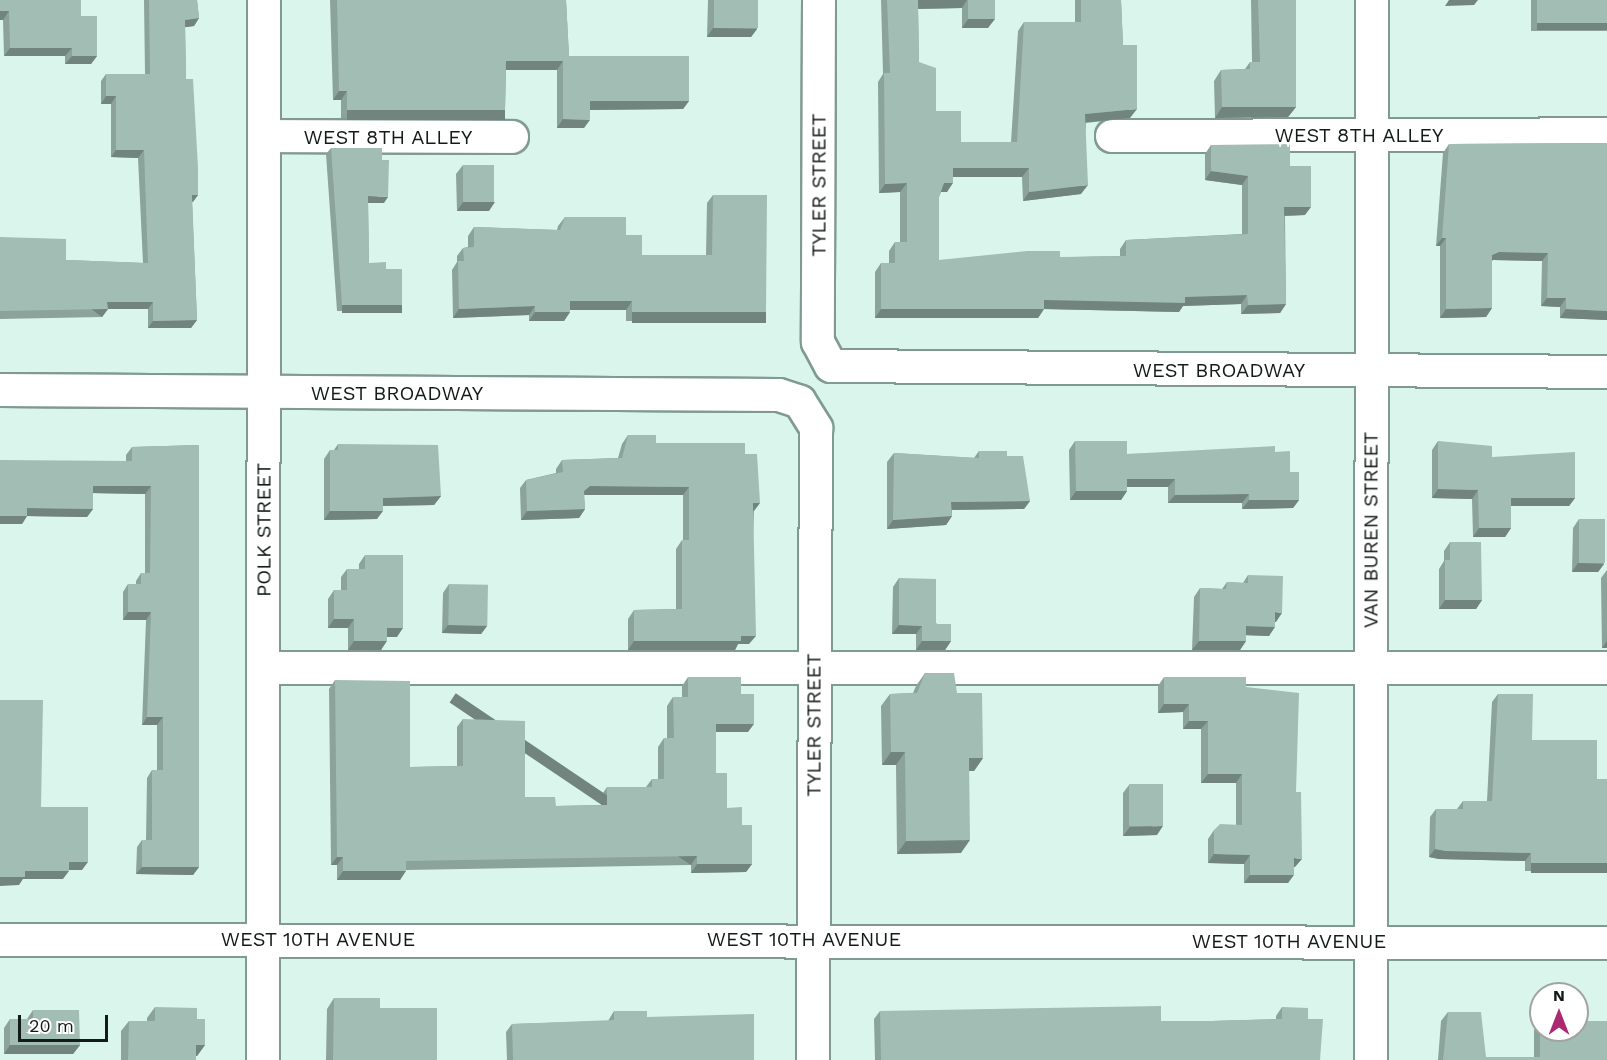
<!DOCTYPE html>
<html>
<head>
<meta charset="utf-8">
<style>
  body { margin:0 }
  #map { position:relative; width:1607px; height:1060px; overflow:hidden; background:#daf6ec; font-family:"Work Sans",sans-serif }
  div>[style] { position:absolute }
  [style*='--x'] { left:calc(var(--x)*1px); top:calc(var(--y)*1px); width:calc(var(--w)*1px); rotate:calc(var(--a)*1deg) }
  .roads { filter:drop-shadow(2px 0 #819a91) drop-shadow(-2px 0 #819a91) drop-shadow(0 2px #819a91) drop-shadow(0 -2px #819a91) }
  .minor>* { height:32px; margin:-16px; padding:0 16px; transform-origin:16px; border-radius:16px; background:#fff }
  .wall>* { inset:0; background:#8ba39a; transform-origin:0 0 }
  .shaded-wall>* { inset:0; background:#71847d; transform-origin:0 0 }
  .building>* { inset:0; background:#a2bdb3; transform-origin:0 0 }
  span { translate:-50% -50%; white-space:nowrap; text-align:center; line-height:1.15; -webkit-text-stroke:4.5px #fff; paint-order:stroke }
  .street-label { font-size:20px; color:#121b18 }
  .north { position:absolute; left:1529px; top:982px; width:60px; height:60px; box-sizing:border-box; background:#fff; border:2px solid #a0a4a3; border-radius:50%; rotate:0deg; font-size:16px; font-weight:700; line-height:24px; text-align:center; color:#121b18 }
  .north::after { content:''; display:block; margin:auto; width:21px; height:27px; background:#ac2871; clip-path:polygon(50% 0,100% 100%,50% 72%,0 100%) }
  .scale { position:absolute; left:18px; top:1015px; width:90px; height:27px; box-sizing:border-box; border:3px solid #121b18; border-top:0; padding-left:8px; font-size:18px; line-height:21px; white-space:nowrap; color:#121b18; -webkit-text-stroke:4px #fff; paint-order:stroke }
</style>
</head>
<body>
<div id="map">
  <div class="roads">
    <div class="minor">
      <div style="--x:819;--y:0;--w:342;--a:90.2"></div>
      <div style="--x:818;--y:342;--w:27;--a:62"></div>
      <div style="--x:831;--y:366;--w:776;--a:0.44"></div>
      <div style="--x:264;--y:136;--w:248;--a:0.2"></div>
      <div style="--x:1112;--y:136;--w:495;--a:-0.2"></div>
      <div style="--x:0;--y:390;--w:779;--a:0.37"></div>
      <div style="--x:779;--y:395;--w:22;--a:18"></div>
      <div style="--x:800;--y:402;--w:31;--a:58"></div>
      <div style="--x:816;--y:428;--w:632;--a:90.27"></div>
      <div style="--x:263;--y:668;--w:1344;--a:0"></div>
      <div style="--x:0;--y:940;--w:1607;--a:0.11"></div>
      <div style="--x:263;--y:1060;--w:1060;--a:-89.95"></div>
      <div style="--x:1371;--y:1060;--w:1060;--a:-89.95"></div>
    </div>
  </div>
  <div class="wall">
    <div style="clip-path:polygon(0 0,81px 16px,97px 56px,91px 64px,65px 64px,65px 56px,4px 56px,3px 20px)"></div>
    <div style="clip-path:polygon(144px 0,197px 0,199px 18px,194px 26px,185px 27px,186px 79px,198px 195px,192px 202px,197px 320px,191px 328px,148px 328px,148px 309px,108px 309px,102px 317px,0 319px,0 237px,66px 260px,143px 263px,138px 158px,111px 157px,111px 104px,101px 104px,101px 81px,106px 74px,145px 74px)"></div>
    <div style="clip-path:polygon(330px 0,566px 0,569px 56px,689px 101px,683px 109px,590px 110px,584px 128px,557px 128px,557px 70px,506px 70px,505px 110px,499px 118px,341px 118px,341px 100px,333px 100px)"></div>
    <div style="clip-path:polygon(708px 0,758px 0,757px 29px,751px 37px,707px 37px)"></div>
    <div style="clip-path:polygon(881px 0,995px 0,988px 28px,962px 28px,962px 8px,918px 9px,919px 62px,936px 111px,961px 142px,1011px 142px,1018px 31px,1024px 22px,1075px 22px,1075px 0,1121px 0,1123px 45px,1130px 118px,1086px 123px,1081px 194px,1023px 201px,1022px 177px,953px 177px,947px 192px,941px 192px,939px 197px,939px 260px,1120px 256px,1120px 249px,1126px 240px,1242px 234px,1242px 185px,1205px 180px,1205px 154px,1211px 145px,1290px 166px,1305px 215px,1285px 216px,1286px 304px,1280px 313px,1241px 314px,1241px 304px,1183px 306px,1179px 312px,1044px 309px,1038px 318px,875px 318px,875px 272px,881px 263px,889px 263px,889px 251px,895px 242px,900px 242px,900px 192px,879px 193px,878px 82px,883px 74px)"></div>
    <div style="clip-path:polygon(1251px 0,1296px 0,1296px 107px,1288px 117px,1215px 118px,1214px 81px,1221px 70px,1245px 69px,1250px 62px,1252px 62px)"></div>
    <div style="left:1531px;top:0;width:76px;height:31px"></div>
    <div style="clip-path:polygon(1607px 143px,1607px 320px,1560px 318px,1560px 307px,1541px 306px,1542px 261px,1493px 260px,1492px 261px,1492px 308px,1486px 317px,1440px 318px,1440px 246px,1436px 246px,1443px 153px,1449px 144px)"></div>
    <div style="clip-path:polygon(331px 148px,384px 203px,368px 203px,369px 263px,386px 269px,402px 305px,398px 311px,337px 311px,326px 154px)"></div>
    <div style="clip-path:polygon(463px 165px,489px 211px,457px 211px,456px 174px)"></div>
    <div style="clip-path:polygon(713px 195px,760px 321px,626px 321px,626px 310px,570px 310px,570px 312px,564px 321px,529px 321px,529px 315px,453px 318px,452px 270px,457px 262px,457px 256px,463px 248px,468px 247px,468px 236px,474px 227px,557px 230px,558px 226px,565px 217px,626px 235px,642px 255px,706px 255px,707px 203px)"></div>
    <div style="clip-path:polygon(628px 435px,656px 443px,745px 454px,754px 511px,749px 644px,738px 644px,735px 650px,628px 650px,628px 619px,634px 610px,676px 609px,676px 549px,682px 540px,683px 540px,683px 495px,584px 495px,585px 509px,579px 518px,521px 520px,520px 488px,526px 480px,556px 473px,556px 469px,562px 460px,618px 458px,622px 444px)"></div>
    <div style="clip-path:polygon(1075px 441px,1127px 454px,1275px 452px,1290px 472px,1299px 500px,1293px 508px,1242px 509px,1242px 503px,1168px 503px,1168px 487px,1127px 487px,1127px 491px,1121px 500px,1070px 500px,1069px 450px)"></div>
    <div style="clip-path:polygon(1438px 441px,1492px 457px,1575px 498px,1569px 506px,1511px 506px,1511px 528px,1505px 537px,1473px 537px,1472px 499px,1432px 498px,1432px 450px)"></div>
    <div style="clip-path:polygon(338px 444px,441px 496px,434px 505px,383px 506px,377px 519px,324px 520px,324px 459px,330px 450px,334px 450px)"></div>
    <div style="clip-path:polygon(199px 445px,199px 867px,193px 875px,136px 874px,137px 847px,142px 840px,146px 840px,147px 778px,152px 770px,157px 770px,157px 725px,142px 725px,146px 620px,123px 620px,123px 592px,128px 584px,136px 584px,136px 581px,141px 573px,145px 573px,145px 494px,93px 493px,93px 509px,87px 517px,27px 516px,22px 524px,0 524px,126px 461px,126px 455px,132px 447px)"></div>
    <div style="clip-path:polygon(979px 451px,1007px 456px,1030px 501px,1024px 509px,952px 510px,952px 516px,946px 525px,887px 529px,887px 462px,894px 453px,974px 458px)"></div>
    <div style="clip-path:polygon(1579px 519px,1604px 564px,1598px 572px,1572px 572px,1573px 528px)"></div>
    <div style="clip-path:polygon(1450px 542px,1482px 600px,1476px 609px,1439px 609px,1439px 569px,1444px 561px,1444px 551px)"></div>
    <div style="clip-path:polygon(365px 555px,397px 637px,387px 637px,381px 650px,348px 650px,348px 628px,328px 628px,328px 599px,334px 590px,341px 590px,341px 577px,347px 569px,359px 569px,359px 564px)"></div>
    <div style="clip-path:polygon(1607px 570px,1607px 648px,1602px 648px,1601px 578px)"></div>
    <div style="clip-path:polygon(1248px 575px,1276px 622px,1275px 622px,1269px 636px,1246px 635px,1246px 641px,1240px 650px,1192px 650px,1194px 597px,1200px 588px,1222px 589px,1227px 582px,1243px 583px)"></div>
    <div style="clip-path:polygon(899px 578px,951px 641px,945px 650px,916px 650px,916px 634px,892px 634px,893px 587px)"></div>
    <div style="clip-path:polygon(449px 584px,487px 626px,481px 634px,442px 633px,443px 593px)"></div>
    <div style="clip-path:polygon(925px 673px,957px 693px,983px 758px,974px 771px,969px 771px,961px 853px,897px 854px,896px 765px,882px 765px,881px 706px,890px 694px,913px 693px,916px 686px)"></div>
    <div style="clip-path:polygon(688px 677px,741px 694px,748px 732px,716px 732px,716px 773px,727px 808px,742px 825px,752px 864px,746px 872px,691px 873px,691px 865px,406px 870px,400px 880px,337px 880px,337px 865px,331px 865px,329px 689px,335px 680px,410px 767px,457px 766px,457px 727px,463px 719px,525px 797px,556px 806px,601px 805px,601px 796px,607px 787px,646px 787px,652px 779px,658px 779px,658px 747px,664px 738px,667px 738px,667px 706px,673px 697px,682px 697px,682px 686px)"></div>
    <div style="clip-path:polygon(1164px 677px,1246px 687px,1296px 792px,1295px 867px,1294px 867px,1288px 883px,1244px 883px,1244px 864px,1208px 863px,1208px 839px,1214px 830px,1236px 825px,1236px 783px,1201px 783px,1201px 729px,1183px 729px,1183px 712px,1158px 713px,1158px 686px)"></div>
    <div style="clip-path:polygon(1498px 694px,1532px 740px,1597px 779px,1607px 779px,1607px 871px,1525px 871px,1525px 861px,1439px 859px,1429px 857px,1430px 817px,1436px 809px,1457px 809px,1463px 801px,1487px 801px,1492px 702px)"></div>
    <div style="clip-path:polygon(1129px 785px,1157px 835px,1123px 836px,1123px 793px)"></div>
    <div style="clip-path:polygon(334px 998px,380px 1008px,437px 1060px,326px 1060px,327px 1009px)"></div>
    <div style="clip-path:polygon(155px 1007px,197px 1019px,205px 1045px,197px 1056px,196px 1056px,196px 1060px,121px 1060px,121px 1031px,129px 1021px,147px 1021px,147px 1018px)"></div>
    <div style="clip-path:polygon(1282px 1007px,1308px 1019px,1320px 1060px,875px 1060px,874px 1019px,880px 1011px,1161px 1021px,1212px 1021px,1276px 1019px,1276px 1016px)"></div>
    <div style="clip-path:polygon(33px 1010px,80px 1045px,73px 1054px,4px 1054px,4px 1028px,10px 1019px,27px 1019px)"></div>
    <div style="clip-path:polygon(614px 1011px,647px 1017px,754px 1060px,507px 1060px,506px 1032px,512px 1024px,608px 1021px)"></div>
    <div style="clip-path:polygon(1448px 1012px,1486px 1057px,1534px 1057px,1534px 1030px,1540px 1021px,1607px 1060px,1438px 1060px,1441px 1021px)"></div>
  </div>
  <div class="shaded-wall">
    <div style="clip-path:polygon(918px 0,967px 0,962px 8px,912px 9px)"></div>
    <div style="clip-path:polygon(1449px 0,1478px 0,1474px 5px,1445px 6px)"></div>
    <div style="clip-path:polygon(0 11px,9px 11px,3px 20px,0 20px)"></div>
    <div style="clip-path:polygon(199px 18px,194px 26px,180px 28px,185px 20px)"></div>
    <div style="clip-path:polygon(968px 19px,995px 19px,988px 28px,962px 28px)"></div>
    <div style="left:1607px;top:22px;width:8px;height:70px;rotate:90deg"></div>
    <div style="clip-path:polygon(713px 28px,757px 29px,751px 37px,707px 37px)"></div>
    <div style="clip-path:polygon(10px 48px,72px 48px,65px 56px,4px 56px)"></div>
    <div style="clip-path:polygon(72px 56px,97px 56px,91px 64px,65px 64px)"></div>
    <div style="clip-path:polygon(506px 61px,563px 61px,557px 70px,500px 70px)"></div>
    <div style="clip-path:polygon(339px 91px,347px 91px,341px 100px,333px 100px)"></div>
    <div style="clip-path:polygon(106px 96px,116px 96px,111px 104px,101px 104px)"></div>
    <div style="clip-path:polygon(590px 101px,689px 101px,683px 109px,584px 110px)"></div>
    <div style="clip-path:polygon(1222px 107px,1296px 107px,1288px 117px,1215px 118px)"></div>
    <div style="clip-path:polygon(1137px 109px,1130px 118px,1079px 123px,1085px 114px)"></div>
    <div style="left:347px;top:110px;width:158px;height:10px"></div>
    <div style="clip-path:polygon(563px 119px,590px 120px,584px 128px,557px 128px)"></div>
    <div style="clip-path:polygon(116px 150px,144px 150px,138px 158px,111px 157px)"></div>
    <div style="clip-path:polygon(953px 168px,1029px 168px,1022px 177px,947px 177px)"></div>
    <div style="clip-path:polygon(1211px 171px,1248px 176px,1242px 185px,1205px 180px)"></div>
    <div style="clip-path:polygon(907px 183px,900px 192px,879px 193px,885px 184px)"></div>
    <div style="clip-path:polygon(944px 183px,953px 183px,947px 192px,938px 192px)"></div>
    <div style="clip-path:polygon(1088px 185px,1081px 194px,1023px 201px,1029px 192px)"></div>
    <div style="clip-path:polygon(192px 195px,198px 195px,193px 202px,187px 202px)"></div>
    <div style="clip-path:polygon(368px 196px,388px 197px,384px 203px,364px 203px)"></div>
    <div style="clip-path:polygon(463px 202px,495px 202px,489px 211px,457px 211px)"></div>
    <div style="clip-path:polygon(1284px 207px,1311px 207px,1305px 215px,1278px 216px)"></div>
    <div style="clip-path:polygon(1442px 238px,1446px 238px,1440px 246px,1436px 246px)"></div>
    <div style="clip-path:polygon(1499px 252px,1548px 253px,1542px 261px,1493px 260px,1486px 263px,1492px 255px)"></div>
    <div style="clip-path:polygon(1247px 295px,1241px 304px,1183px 306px,1179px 312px,1044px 309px,1038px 318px,875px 318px,881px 309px,1044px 300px)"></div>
    <div style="clip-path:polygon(1547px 298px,1566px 298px,1560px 307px,1541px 306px)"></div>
    <div style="clip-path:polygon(570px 301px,632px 301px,626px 310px,564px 310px)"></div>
    <div style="clip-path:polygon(107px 302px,153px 302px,148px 309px,102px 309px)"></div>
    <div style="clip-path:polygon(1286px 304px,1280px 313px,1241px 314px,1248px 305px)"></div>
    <div style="left:342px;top:305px;width:60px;height:8px"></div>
    <div style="clip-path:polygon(535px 306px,529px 315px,453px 318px,459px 309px)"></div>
    <div style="clip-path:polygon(1492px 308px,1486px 317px,1440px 318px,1446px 309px)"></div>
    <div style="left:108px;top:309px;width:10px;height:108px;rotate:127deg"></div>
    <div style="clip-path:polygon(1566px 309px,1607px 311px,1607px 320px,1560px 318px)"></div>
    <div style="clip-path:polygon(535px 312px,570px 312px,564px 321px,529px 321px)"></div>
    <div style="left:632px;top:312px;width:134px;height:11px"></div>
    <div style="clip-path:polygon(197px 320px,191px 328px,148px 328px,153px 321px)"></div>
    <div style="clip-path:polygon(1127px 479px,1175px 479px,1168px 487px,1121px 487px)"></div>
    <div style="clip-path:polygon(93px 486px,151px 486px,145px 494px,87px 493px)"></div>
    <div style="clip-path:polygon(590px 486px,689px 487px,683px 495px,584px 495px,584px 491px)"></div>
    <div style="clip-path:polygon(1438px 489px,1478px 490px,1472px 499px,1432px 498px)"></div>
    <div style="clip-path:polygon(1076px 491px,1127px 491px,1121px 500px,1070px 500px)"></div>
    <div style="clip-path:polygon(1249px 494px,1242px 503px,1168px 503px,1175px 495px)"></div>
    <div style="clip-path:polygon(441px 496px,434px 505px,377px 506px,383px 498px)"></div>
    <div style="clip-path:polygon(1511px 498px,1575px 498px,1569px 506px,1505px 506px)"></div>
    <div style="clip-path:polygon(1249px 500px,1299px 500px,1293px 508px,1242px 509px)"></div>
    <div style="clip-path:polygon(1030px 501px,1024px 509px,945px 510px,951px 502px)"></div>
    <div style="clip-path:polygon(753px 503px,760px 503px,754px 511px,747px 511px)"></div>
    <div style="clip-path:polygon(27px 508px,93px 509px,87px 517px,22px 516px)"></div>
    <div style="clip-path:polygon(585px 509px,579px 518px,521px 520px,527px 511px)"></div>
    <div style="clip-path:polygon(330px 511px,383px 511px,377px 519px,324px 520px)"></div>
    <div style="clip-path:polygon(0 516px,27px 516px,22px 524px,0 524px)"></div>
    <div style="clip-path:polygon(952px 516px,946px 525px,887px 529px,893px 520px)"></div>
    <div style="clip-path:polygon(1479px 528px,1511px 528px,1505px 537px,1473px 537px)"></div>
    <div style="clip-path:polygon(1578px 563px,1604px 564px,1598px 572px,1572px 572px)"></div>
    <div style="clip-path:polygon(1445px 600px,1482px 600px,1476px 609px,1439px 609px)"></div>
    <div style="clip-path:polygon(128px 612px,151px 612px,146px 620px,123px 620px)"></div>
    <div style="clip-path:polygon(1275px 612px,1282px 613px,1276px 622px,1269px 621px)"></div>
    <div style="clip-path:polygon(334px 619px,354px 619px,348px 628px,328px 628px)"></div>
    <div style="clip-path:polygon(448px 625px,487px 626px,481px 634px,442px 633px)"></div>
    <div style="clip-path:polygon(899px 625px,922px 626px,916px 634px,892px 634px)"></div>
    <div style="clip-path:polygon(1246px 626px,1275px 627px,1269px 636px,1240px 635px)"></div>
    <div style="clip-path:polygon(387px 628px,403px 628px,397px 637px,381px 637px)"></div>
    <div style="clip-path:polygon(741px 636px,756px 636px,749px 644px,738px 644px,735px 650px,628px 650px,634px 641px)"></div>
    <div style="clip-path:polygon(354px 641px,387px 641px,381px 650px,348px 650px)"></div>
    <div style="clip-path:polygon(922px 641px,951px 641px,945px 650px,916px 650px)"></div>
    <div style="clip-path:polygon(1199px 641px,1246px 641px,1240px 650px,1192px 650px)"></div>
    <div style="clip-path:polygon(1607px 641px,1607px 648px,1602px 648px)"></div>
    <div style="clip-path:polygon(1164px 704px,1189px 704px,1183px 712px,1158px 713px)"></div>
    <div style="clip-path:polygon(147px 717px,163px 717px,157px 725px,142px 725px)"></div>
    <div style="clip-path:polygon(1189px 721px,1208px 721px,1201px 729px,1183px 729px)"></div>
    <div style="clip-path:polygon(716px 724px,754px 724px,748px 732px,710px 732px)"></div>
    <div style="clip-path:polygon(891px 752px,905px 752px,896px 765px,882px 765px)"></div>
    <div style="clip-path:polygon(969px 758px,983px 758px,974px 771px,960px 771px)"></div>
    <div style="clip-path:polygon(1208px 774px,1242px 774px,1236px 783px,1201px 783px)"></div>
    <div style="clip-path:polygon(1163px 826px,1157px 835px,1123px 836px,1130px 827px)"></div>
    <div style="clip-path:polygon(970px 840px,961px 853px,897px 854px,906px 841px)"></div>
    <div style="clip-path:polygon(1435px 849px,1531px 853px,1525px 861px,1439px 859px,1429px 857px)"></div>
    <div style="clip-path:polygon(1214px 854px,1250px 855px,1244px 864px,1208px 863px)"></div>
    <div style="left:697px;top:856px;width:11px;height:291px;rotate:124deg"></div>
    <div style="clip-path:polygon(337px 857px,343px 857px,337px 865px,331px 865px)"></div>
    <div style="clip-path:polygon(1294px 858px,1302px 859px,1295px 867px,1288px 867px)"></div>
    <div style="clip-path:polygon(69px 862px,88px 862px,82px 870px,63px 870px)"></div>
    <div style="left:1531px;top:863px;width:76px;height:10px"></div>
    <div style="clip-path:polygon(697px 864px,752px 864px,746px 872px,691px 873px)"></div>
    <div style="clip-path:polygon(142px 867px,199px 867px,193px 875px,136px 874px)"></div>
    <div style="clip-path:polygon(25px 871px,69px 871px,63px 879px,23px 879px,19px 885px,0 886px,0 877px)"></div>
    <div style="clip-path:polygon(343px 871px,406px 871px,400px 880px,337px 880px)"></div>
    <div style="clip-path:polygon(1250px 875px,1294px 875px,1288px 883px,1244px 883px)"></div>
    <div style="clip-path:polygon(10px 1045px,80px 1045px,73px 1054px,4px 1054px)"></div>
    <div style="clip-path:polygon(196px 1045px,205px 1045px,197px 1056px,189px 1056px)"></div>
  </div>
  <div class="building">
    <div style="clip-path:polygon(0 0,81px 0,81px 16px,97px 16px,97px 56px,72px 56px,72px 48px,10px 48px,9px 11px,0 11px)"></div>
    <div style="clip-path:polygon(149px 0,197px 0,199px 18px,185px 20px,186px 79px,193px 79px,198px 168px,198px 195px,192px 195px,197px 320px,153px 321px,153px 302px,107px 302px,108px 309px,0 311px,0 237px,66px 239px,66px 260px,148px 263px,144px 150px,116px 150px,116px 96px,106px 96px,106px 74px,150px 74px)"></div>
    <div style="clip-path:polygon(337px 0,566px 0,569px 56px,689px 56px,689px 101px,590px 101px,590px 120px,563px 119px,563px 61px,506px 61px,505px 110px,347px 110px,347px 91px,339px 91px)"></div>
    <div style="left:714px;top:0;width:44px;height:28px"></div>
    <div style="clip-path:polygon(887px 0,922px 0,918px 0,919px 62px,936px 68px,936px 111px,961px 111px,961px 142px,1017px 142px,1024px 22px,1081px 22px,1081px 0,1121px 0,1123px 45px,1137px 45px,1137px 109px,1085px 114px,1088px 185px,1029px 192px,1029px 168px,953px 168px,953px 183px,944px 183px,939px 197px,939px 260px,1027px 251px,1060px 251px,1060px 257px,1126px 256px,1126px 240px,1248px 234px,1248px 176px,1211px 171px,1211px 145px,1290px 144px,1290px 166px,1311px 166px,1311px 207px,1284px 207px,1286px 304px,1248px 305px,1247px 295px,1185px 297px,1185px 303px,1044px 300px,1044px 309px,881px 309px,881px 263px,895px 263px,895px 242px,907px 242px,907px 183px,885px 184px,884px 73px,890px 73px)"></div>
    <div style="left:968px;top:0;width:27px;height:19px"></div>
    <div style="clip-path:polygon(1258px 0,1296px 0,1296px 107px,1222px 107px,1221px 70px,1250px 69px,1250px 62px,1260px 62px)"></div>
    <div style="left:1537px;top:0;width:70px;height:23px"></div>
    <div style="clip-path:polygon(1607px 143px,1607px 311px,1566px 309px,1566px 298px,1547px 298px,1548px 253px,1499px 252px,1492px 255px,1492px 308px,1446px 309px,1446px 238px,1442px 238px,1449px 144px)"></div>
    <div style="clip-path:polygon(331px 148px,382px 148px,382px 160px,389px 160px,388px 197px,368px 196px,369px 263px,386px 262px,386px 269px,402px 269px,402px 305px,342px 305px)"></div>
    <div style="left:463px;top:165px;width:31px;height:37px"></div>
    <div style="clip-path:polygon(713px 195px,767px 195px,766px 312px,632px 312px,632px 301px,570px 301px,570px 312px,535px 312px,535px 306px,459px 309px,458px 261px,464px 261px,463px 248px,474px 247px,474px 227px,560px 230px,565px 217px,626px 217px,626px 235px,642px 235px,642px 255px,712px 255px)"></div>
    <div style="clip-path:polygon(628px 435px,656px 435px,656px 443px,745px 443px,745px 454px,757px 454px,760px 503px,753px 503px,756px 636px,741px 636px,741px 641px,634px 641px,634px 610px,682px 609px,682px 540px,689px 540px,689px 487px,590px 486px,584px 491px,585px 509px,527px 511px,526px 480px,563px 472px,562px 460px,622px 458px)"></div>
    <div style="clip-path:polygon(1075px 441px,1127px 441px,1127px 454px,1275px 446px,1275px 452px,1290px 451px,1290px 472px,1299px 472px,1299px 500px,1249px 500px,1249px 494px,1175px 495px,1175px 479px,1127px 479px,1127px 491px,1076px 491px)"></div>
    <div style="clip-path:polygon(1438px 441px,1492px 446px,1492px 457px,1575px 452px,1575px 498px,1511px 498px,1511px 528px,1479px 528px,1478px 490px,1438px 489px)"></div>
    <div style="clip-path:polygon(338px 444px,438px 445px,441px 496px,383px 498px,383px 511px,330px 511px,330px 450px,338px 450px)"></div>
    <div style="clip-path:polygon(199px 445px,199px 867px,142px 867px,142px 840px,152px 840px,152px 770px,163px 770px,163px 717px,147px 717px,151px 612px,128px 612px,128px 584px,141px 584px,141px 573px,150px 573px,151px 486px,93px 486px,93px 509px,27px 508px,27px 516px,0 516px,0 460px,132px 461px,132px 447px)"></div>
    <div style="clip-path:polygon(979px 451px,1007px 451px,1007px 456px,1023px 456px,1030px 501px,951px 502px,952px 516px,893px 520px,894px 453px,979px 458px)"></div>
    <div style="left:1579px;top:519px;width:26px;height:44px"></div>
    <div style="clip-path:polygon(1450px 542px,1481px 542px,1482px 600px,1445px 600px,1445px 560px,1450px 560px)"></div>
    <div style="clip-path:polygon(365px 555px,403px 555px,403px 628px,387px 628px,387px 641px,354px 641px,354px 619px,334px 619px,334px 590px,347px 590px,347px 569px,365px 569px)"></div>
    <div style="clip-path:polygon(1248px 575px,1283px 576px,1282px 613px,1275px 612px,1275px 627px,1246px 626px,1246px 641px,1199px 641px,1200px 588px,1226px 589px,1227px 582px,1248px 583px)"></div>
    <div style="clip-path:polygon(899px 578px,936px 579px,936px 624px,951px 624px,951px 641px,922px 641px,922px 626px,899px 625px)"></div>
    <div style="left:449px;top:584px;width:39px;height:41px;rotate:1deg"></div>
    <div style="clip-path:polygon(925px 673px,954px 673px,957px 693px,982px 693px,983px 758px,969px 758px,970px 840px,906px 841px,905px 752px,891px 752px,890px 694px,917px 693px)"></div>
    <div style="clip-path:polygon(688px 677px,741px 677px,741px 694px,754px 694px,754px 724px,716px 724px,716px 773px,727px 773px,727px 808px,742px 807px,742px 825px,752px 825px,752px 864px,697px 864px,697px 856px,406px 861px,406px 871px,343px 871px,343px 857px,337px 857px,335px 680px,410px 681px,410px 767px,463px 766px,463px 719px,525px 721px,525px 797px,555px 797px,556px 806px,607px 805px,607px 787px,652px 787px,652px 779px,664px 779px,664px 738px,674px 738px,673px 697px,688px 697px)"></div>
    <div style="clip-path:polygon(1164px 677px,1246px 677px,1246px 687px,1299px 693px,1296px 792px,1301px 792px,1302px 859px,1294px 858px,1294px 875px,1250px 875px,1250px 855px,1214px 854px,1214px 830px,1220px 824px,1242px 825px,1242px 774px,1208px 774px,1208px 721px,1189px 721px,1189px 704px,1164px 704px)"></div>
    <div style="clip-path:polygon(1498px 694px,1533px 694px,1532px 740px,1597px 740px,1597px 779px,1607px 779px,1607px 863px,1531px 863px,1531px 853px,1445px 851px,1435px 849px,1436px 809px,1463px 809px,1463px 801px,1492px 801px)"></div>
    <div style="clip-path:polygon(0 700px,43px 700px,41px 807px,88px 807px,88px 862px,69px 862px,69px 871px,25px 871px,25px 877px,0 877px)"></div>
    <div style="left:1163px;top:784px;width:42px;height:34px;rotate:90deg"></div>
    <div style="clip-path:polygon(334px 998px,380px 998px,380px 1008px,437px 1008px,437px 1060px,333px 1060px)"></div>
    <div style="clip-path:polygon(1161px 1006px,1161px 1021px,1212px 1021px,1282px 1019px,1282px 1007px,1308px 1008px,1308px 1019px,1323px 1019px,1320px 1060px,881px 1060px,880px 1011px)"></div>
    <div style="clip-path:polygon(155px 1007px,197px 1008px,197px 1019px,205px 1019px,205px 1045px,196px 1045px,196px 1060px,128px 1060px,129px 1021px,155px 1021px)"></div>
    <div style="clip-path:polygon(33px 1010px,79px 1010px,80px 1045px,10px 1045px,10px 1019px,33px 1019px)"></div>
    <div style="clip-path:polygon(614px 1011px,647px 1011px,647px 1017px,754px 1014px,754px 1060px,513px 1060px,512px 1024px,614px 1020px)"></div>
    <div style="clip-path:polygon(1448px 1012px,1481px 1012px,1486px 1057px,1540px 1057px,1540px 1021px,1541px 1021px,1541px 1030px,1577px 1030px,1577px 1021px,1607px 1021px,1607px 1060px,1443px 1060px)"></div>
  </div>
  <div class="street-label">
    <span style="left:1359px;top:135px">WEST 8TH ALLEY</span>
    <span style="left:388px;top:137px">WEST 8TH ALLEY</span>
    <span style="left:819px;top:185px;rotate:-90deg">TYLER STREET</span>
    <span style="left:1219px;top:370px">WEST BROADWAY</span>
    <span style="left:397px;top:393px">WEST BROADWAY</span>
    <span style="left:264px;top:530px;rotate:-90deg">POLK STREET</span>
    <span style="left:1371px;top:530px;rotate:-90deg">VAN BUREN STREET</span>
    <span style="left:814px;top:725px;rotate:-90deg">TYLER STREET</span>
    <span style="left:318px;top:939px">WEST 10TH AVENUE</span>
    <span style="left:804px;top:939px">WEST 10TH AVENUE</span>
    <span style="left:1289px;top:941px">WEST 10TH AVENUE</span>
  </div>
  <div class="north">N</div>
  <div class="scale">20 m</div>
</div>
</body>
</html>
